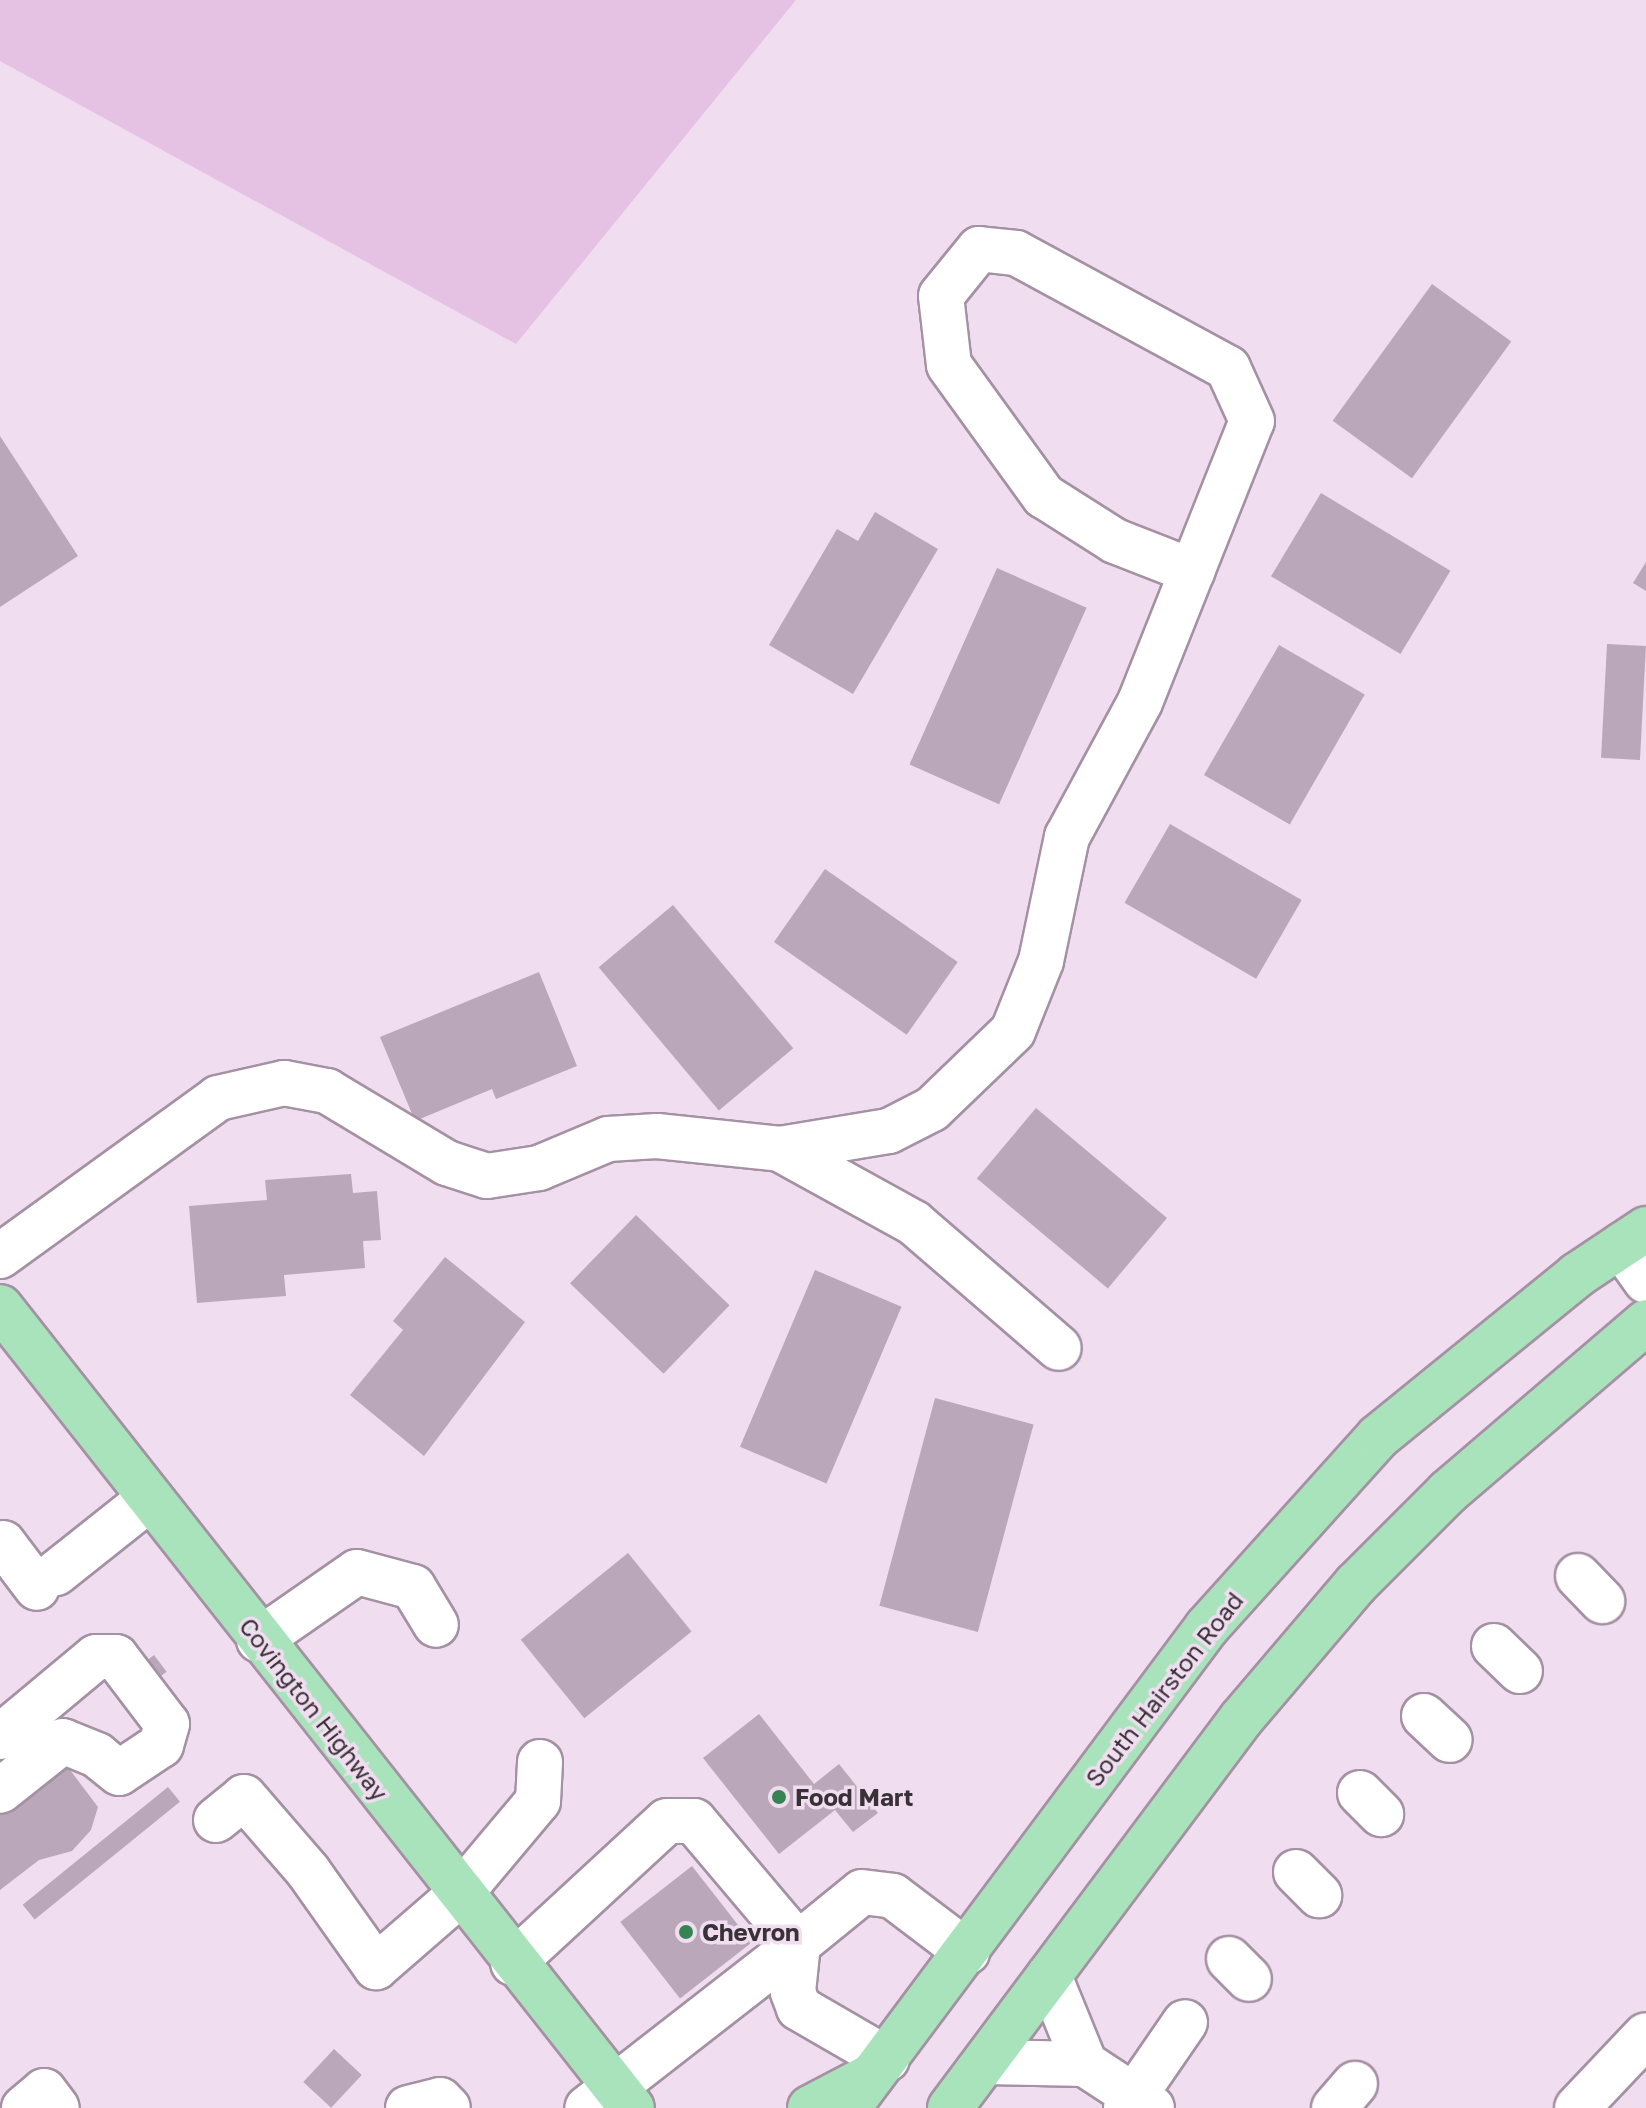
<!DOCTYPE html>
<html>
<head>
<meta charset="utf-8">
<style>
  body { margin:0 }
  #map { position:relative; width:1646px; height:2108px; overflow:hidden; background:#f1ddf0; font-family:"Golos Text",sans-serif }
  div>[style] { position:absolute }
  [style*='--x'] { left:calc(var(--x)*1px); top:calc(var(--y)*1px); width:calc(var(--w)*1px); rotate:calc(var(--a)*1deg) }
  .green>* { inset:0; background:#e5c2e3 }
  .building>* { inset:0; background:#baa7b9; transform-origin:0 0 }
  .roads { filter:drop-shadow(2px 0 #a491a3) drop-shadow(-2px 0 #a491a3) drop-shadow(0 2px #a491a3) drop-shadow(0 -2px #a491a3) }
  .minor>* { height:44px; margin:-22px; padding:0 22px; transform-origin:22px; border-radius:22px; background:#fff }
  .major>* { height:44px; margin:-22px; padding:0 22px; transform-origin:22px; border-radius:22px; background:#a9e3bc }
  .dots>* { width:22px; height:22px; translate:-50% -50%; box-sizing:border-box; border:4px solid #f1ddf0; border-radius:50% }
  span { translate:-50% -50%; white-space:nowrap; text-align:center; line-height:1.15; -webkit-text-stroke:7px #f1ddf0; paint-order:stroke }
  .street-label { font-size:24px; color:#393138 }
  .poi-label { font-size:24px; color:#393138; font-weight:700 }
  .left { translate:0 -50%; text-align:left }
</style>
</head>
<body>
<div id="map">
  <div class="green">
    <div style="clip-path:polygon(0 0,796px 0,516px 344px,0 61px)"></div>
  </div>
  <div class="building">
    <div style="left:1432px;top:284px;width:98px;height:169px;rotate:36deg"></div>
    <div style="clip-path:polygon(0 436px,78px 556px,0 607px)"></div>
    <div style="left:1321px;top:493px;width:151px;height:97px;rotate:31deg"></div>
    <div style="clip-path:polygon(875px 512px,938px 549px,853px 694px,769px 645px,837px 529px,858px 541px)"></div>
    <div style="clip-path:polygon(1646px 562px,1646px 591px,1633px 583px)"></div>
    <div style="left:997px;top:568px;width:98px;height:215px;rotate:24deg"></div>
    <div style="left:1607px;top:644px;width:39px;height:114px;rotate:3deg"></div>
    <div style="left:1279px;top:645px;width:99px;height:150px;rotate:30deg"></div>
    <div style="left:1170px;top:824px;width:152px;height:91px;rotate:30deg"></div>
    <div style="left:825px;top:869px;width:162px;height:89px;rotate:35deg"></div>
    <div style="left:673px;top:905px;width:187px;height:97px;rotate:50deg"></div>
    <div style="clip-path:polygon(539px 972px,577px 1066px,496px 1099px,492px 1089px,415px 1121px,380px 1037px)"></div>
    <div style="left:1036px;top:1108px;width:171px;height:92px;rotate:40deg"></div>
    <div style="clip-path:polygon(351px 1174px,353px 1193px,377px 1191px,381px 1240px,363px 1241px,365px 1268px,284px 1275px,286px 1296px,197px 1303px,189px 1206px,267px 1200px,265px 1180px)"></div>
    <div style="left:636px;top:1215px;width:130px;height:95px;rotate:44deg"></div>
    <div style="clip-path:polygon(445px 1257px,525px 1322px,424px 1456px,350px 1395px,403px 1330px,393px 1321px)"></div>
    <div style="left:815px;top:1270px;width:94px;height:192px;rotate:23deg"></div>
    <div style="left:935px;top:1398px;width:102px;height:215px;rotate:15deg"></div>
    <div style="left:628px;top:1553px;width:101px;height:138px;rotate:51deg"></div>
    <div style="left:154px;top:1655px;width:21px;height:45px;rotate:53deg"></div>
    <div style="clip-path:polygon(759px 1714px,814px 1784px,839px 1764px,878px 1813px,853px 1832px,835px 1810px,779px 1854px,703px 1758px)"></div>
    <div style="clip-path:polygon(64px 1762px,98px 1807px,91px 1830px,72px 1851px,39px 1860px,0 1890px,0 1812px)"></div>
    <div style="left:168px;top:1787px;width:19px;height:187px;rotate:51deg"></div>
    <div style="left:692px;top:1866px;width:97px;height:91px;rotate:52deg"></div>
    <div style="left:334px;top:2049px;width:38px;height:45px;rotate:43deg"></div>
  </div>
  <div class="roads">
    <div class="minor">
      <div style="--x:780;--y:1149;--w:153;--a:28.9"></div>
      <div style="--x:914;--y:1223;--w:191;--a:40.8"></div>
      <div style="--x:1621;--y:1246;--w:43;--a:54.5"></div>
      <div style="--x:0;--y:1256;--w:269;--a:-35.9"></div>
      <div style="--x:218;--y:1098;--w:68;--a:-12.8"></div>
      <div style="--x:284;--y:1083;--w:44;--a:10.5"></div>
      <div style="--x:327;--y:1091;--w:140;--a:31"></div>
      <div style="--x:447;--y:1163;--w:42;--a:18"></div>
      <div style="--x:487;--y:1176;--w:53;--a:-8.7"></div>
      <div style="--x:539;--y:1168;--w:75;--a:-22.8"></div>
      <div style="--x:608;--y:1139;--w:49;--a:-3.5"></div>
      <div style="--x:657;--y:1136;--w:124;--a:6"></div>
      <div style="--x:780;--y:1149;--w:110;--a:-9.4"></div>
      <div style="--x:889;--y:1131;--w:48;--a:-27.1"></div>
      <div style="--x:932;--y:1109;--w:112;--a:-43.9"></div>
      <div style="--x:1013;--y:1031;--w:75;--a:-68.2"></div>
      <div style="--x:1041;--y:961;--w:127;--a:-78.2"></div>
      <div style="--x:1067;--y:837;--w:153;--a:-61.6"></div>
      <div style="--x:1140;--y:702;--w:302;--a:-68.3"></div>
      <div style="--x:1252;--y:421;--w:58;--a:-114.4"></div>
      <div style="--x:1228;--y:368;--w:241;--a:-151.5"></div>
      <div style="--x:1016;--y:253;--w:37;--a:-174"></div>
      <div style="--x:979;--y:249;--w:60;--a:129"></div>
      <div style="--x:941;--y:296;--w:69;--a:83.4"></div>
      <div style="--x:949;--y:365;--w:162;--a:54.1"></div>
      <div style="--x:1044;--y:496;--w:84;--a:32.4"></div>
      <div style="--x:1115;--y:541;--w:83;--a:21.3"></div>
      <div style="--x:3;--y:1543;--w:56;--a:52.9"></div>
      <div style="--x:56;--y:1573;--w:119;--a:-38.5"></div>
      <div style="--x:1578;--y:1576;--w:35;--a:46"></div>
      <div style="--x:259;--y:1640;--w:119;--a:-34.8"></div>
      <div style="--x:357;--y:1572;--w:58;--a:15"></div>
      <div style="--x:413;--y:1587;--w:44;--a:58.8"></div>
      <div style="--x:1494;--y:1646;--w:36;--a:44"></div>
      <div style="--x:1424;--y:1716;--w:35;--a:43"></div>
      <div style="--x:0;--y:1737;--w:125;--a:-39.8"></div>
      <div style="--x:96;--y:1657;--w:20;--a:0"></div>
      <div style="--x:116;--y:1657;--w:84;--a:52.7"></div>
      <div style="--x:167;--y:1724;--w:22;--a:106"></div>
      <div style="--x:161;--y:1745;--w:50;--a:146.3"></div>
      <div style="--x:119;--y:1773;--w:28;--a:-141"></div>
      <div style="--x:97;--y:1755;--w:37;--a:-158"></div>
      <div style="--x:63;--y:1741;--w:80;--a:141.6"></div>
      <div style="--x:1360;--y:1793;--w:30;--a:45"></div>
      <div style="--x:216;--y:1820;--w:36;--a:-39"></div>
      <div style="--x:244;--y:1797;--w:98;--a:49.1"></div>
      <div style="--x:308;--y:1871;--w:118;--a:54.7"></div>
      <div style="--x:376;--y:1967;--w:110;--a:-40.9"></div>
      <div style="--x:459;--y:1895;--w:123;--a:-50"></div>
      <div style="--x:538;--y:1801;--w:39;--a:-87"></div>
      <div style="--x:1296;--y:1872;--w:33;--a:45"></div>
      <div style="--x:1229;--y:1959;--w:28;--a:45"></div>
      <div style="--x:513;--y:1963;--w:209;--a:-42.7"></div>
      <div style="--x:667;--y:1821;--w:27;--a:0"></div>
      <div style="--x:694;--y:1821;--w:161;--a:49.8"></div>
      <div style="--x:798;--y:1944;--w:267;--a:142.1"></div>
      <div style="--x:1049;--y:1976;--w:95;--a:67.8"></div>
      <div style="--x:887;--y:2059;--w:102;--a:-149.9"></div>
      <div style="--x:799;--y:2008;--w:17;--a:-111"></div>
      <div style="--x:793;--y:1992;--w:48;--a:-84.1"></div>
      <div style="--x:798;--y:1944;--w:82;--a:-39.1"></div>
      <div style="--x:862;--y:1892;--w:31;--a:7"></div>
      <div style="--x:893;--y:1896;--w:93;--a:37.1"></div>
      <div style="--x:985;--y:2062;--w:100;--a:1.1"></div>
      <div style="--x:1085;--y:2064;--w:80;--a:33.3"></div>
      <div style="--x:24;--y:2108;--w:26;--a:-40"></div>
      <div style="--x:44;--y:2091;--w:21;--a:53"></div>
      <div style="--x:408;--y:2108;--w:33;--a:-14"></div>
      <div style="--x:440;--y:2100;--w:11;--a:45"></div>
      <div style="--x:1126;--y:2108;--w:104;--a:-55.5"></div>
      <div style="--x:1334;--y:2108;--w:32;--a:-49"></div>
      <div style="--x:1577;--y:2108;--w:100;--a:-46.6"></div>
    </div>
    <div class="major">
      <div style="--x:0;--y:1307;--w:1020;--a:51.73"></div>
      <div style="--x:810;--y:2108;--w:69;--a:-27.7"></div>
      <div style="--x:848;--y:2108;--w:600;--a:-53.26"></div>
      <div style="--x:1207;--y:1627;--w:256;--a:-48"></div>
      <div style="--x:1378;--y:1437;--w:257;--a:-39.1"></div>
      <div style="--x:1577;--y:1275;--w:83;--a:-33.7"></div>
      <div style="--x:950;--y:2108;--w:486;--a:-53.2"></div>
      <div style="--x:1241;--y:1719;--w:177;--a:-49.6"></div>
      <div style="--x:1356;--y:1584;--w:130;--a:-45"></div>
      <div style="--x:1448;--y:1492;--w:261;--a:-40.6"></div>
    </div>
  </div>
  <div class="dots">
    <div style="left:779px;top:1797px;background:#378453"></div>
    <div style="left:686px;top:1932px;background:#378453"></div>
  </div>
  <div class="street-label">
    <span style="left:1164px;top:1689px;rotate:-52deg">South Hairston Road</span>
    <span style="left:314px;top:1709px;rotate:52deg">Covington Highway</span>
  </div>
  <div class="poi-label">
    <span class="left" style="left:795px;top:1797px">Food Mart</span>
    <span class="left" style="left:702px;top:1932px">Chevron</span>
  </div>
</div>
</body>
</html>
